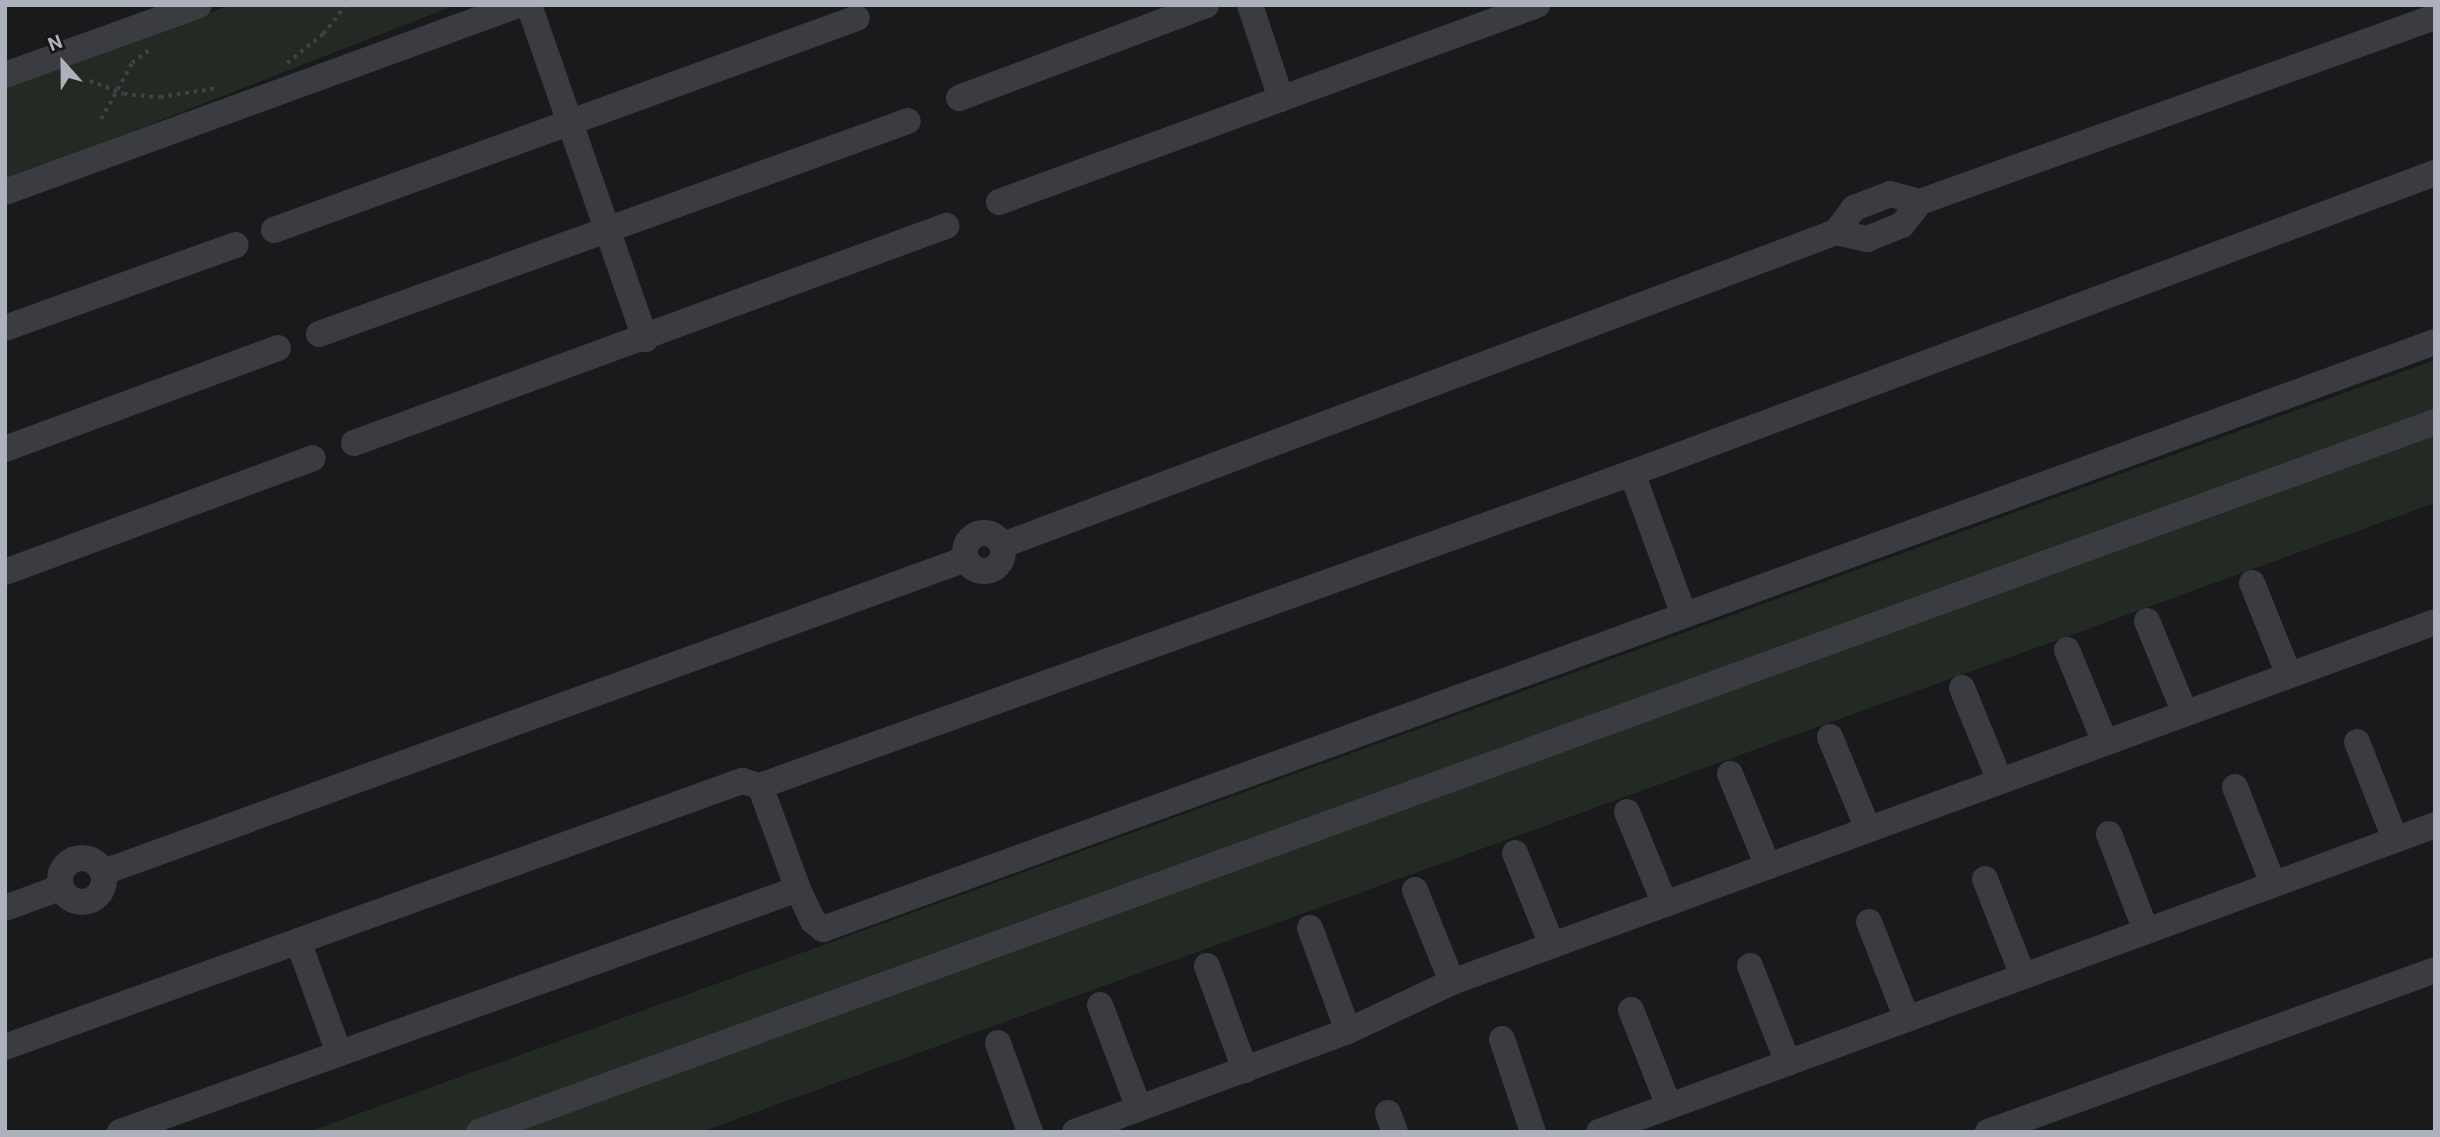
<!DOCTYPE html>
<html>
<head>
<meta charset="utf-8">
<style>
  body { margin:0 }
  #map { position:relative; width:2440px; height:1137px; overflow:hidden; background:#1a1a1c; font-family:Roboto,sans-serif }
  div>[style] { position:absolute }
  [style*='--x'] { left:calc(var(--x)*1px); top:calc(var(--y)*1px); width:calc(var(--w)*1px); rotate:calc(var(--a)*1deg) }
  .green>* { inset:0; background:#222a23 }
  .path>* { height:3.5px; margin-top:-1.75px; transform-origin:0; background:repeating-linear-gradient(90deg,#414348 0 3.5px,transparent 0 8.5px) }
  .minor>* { height:26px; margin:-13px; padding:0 13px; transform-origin:13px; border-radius:13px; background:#3b3c41 }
  .minor>.ring { margin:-13px; padding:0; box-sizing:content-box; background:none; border:26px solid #3b3c41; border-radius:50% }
  span { translate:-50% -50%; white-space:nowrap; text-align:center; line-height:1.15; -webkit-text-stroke:6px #151517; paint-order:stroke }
  .frame { position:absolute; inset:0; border:7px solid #adb1bb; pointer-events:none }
  .north { position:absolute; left:28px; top:28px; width:70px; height:70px; -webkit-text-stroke:5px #151517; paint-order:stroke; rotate:339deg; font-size:19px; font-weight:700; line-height:28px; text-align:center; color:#adb1bb }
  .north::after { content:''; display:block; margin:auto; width:24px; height:32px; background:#adb1bb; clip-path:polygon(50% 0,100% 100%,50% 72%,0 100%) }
</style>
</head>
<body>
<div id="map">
  <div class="green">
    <div style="clip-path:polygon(231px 5px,456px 5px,5px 181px,5px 88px)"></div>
    <div style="clip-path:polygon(2435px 360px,2435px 503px,701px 1132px,308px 1132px)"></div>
  </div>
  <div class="path">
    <div style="--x:287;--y:63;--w:46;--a:-38.9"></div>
    <div style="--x:323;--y:34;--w:37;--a:-52"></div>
    <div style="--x:90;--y:81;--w:36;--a:21"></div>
    <div style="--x:124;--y:94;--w:36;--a:5"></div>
    <div style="--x:160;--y:97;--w:59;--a:-8.8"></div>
    <div style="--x:101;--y:119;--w:64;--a:-61"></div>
    <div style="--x:132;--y:63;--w:25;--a:-37"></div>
  </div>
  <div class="minor">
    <div style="--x:529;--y:5;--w:354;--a:70.8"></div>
    <div style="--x:1250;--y:5;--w:99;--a:71.7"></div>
    <div style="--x:5;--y:75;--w:206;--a:-19.8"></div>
    <div style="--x:959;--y:98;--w:264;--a:-20.6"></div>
    <div style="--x:5;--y:192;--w:546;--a:-20.03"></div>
    <div style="--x:999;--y:202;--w:573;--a:-20.11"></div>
    <div style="--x:274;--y:230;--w:620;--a:-19.98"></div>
    <div style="--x:1836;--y:232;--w:30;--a:-53"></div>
    <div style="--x:1854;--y:208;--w:39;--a:-21"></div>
    <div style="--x:1890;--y:194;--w:31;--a:15"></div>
    <div style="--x:5;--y:328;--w:245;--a:-19.8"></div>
    <div style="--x:319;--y:334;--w:626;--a:-19.88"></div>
    <div style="--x:354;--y:443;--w:631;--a:-20.13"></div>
    <div style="--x:5;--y:449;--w:291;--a:-20.3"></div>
    <div style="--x:1632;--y:473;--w:151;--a:69.9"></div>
    <div class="ring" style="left:965px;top:533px;width:12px;height:12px"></div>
    <div style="--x:1003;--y:545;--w:890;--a:-20.59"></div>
    <div style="--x:1836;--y:232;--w:32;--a:13"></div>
    <div style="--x:1867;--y:239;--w:38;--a:-22"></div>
    <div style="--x:1902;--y:225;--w:29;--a:-52"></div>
    <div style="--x:1920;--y:202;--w:547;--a:-19.76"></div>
    <div style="--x:5;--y:572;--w:328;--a:-20.3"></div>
    <div style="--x:2252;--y:583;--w:99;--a:68.1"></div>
    <div style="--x:2147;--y:621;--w:100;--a:67.6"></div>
    <div style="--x:2067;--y:650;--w:100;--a:67.6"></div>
    <div style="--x:1962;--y:688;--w:100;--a:67.8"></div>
    <div style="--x:1830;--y:737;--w:100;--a:67.6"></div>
    <div style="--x:2357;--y:742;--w:104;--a:68.6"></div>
    <div style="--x:1730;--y:774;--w:100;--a:67.6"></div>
    <div style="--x:760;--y:786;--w:110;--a:69.7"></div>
    <div style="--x:798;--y:889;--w:35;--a:65"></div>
    <div style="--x:813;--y:921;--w:13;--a:39"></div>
    <div style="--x:823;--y:929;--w:1716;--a:-20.01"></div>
    <div style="--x:2235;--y:787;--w:104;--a:68.6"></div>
    <div style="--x:1627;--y:812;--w:100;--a:67.6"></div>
    <div style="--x:2109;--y:834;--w:104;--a:69.1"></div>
    <div style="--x:1515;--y:853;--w:99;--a:68.1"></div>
    <div class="ring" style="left:60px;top:858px;width:18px;height:18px"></div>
    <div style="--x:104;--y:872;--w:917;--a:-19.96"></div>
    <div style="--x:1985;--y:879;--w:104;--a:68.6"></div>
    <div style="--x:1415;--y:890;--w:99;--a:68.1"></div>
    <div style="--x:5;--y:908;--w:59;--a:-20"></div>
    <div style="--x:1869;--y:922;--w:104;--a:68.6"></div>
    <div style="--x:1310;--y:928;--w:110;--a:69.7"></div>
    <div style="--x:298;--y:941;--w:119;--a:69.9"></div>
    <div style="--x:1207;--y:966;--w:111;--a:69.9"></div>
    <div style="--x:1750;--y:966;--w:104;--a:68.6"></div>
    <div style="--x:1100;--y:1005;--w:110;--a:69.3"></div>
    <div style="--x:1631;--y:1010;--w:103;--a:68.4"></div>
    <div style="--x:1502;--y:1039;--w:98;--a:71.6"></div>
    <div style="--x:998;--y:1043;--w:95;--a:70.2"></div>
    <div style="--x:5;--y:1047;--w:784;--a:-19.85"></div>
    <div style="--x:742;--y:781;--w:19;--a:16"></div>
    <div style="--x:760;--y:786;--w:926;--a:-19.75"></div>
    <div style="--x:1632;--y:473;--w:857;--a:-20.49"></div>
    <div style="--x:1388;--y:1113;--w:20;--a:70"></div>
    <div style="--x:120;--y:1132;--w:720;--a:-19.72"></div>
    <div style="--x:479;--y:1132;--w:2081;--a:-19.95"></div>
    <div style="--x:1075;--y:1132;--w:291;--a:-20.3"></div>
    <div style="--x:1348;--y:1031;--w:115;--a:-25.2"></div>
    <div style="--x:1452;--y:982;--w:1047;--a:-20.11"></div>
    <div style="--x:1599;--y:1132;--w:891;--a:-20.16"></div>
    <div style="--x:1988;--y:1132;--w:475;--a:-19.9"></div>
  </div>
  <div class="frame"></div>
  <div class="north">N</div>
</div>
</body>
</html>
